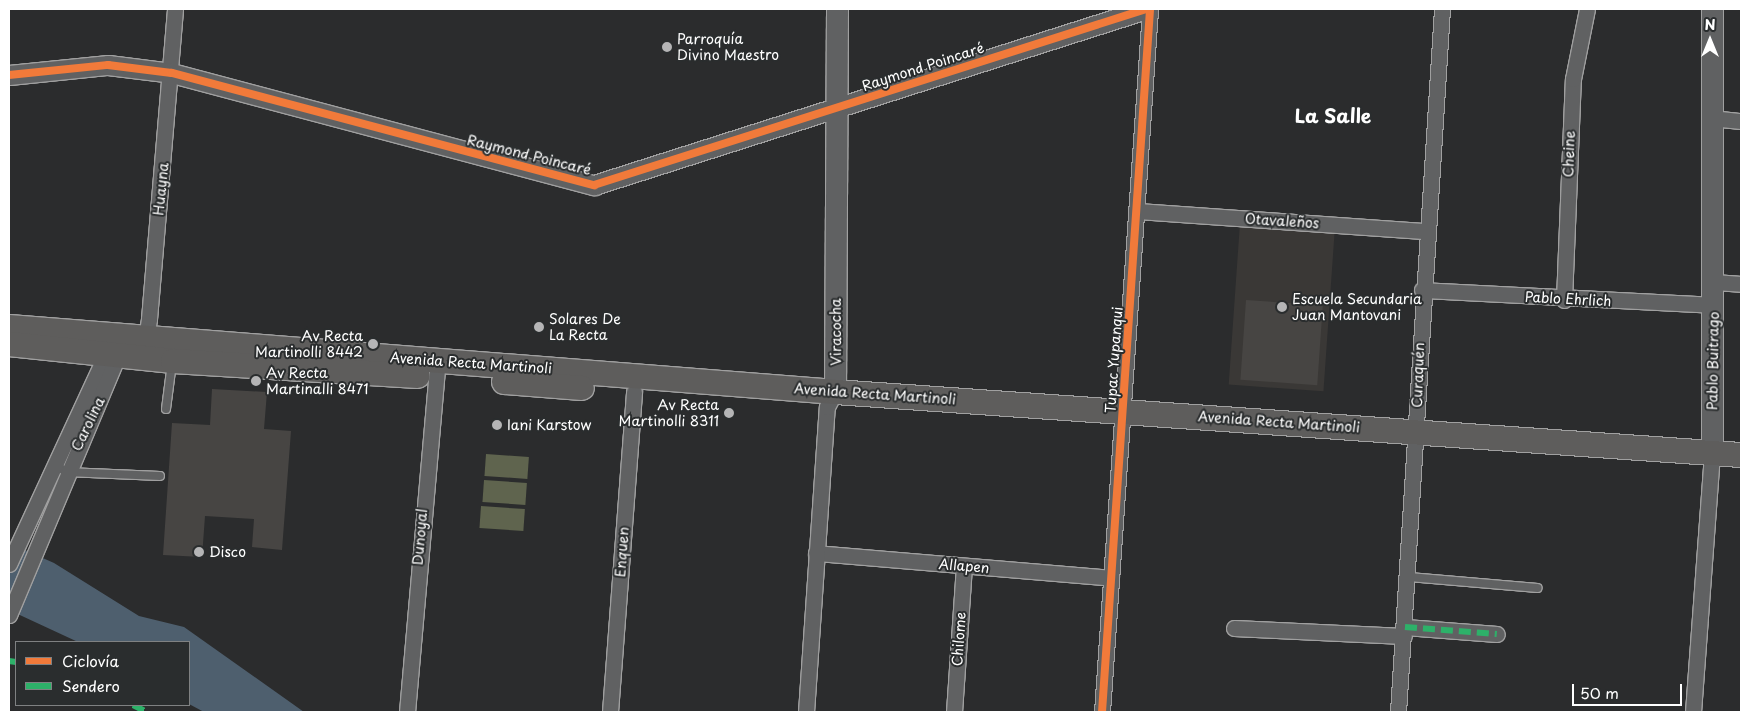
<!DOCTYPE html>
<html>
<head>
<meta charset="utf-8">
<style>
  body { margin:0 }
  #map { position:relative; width:1750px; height:721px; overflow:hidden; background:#2b2c2d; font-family:"Playpen Sans",sans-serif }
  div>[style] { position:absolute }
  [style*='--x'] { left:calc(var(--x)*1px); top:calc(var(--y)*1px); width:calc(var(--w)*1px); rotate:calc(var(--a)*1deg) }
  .built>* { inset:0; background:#3a3836; transform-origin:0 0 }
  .green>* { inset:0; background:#5f644e; transform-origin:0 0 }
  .water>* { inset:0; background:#4e5f6e }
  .building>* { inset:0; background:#474543; transform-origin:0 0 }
  .roads { filter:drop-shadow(1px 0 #a0a0a0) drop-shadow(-1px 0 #a0a0a0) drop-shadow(0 1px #a0a0a0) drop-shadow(0 -1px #a0a0a0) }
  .service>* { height:8px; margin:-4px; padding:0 4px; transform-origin:4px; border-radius:4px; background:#606162 }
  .minor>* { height:15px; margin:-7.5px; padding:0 7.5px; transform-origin:7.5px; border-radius:7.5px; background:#606162 }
  .tertiary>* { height:19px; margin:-9.5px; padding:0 9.5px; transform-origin:9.5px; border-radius:9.5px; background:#606162 }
  .secondary>* { height:21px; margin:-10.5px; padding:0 10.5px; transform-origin:10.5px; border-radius:10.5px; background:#606162 }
  .primary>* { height:24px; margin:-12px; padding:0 12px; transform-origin:12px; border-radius:12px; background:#5e5d5c }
  .quiet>* { height:6px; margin-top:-3px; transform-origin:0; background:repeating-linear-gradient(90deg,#2db169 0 12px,transparent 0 18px) }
  .cycleway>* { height:8px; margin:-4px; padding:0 4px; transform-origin:4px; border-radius:4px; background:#f17a3a }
  .dots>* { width:14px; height:14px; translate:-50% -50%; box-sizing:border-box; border:2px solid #2a2d2e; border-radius:50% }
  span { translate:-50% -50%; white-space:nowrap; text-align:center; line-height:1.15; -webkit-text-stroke:4px #2a2d2e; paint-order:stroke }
  .poi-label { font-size:14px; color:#fff }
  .left { translate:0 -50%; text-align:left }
  .right { translate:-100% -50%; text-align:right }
  .street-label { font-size:14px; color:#fff }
  .district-label { font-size:19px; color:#fff; font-weight:700 }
  .frame { position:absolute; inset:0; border:10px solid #fff; pointer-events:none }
  .legend { position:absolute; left:15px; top:641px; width:175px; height:65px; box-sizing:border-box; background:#2a2d2e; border:1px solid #7f8182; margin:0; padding:6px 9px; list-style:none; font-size:15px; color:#fff }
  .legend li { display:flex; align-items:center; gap:10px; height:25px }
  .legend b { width:25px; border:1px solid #7f8182 }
  .north { position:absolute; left:1685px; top:15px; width:50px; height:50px; -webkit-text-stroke:4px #2a2d2e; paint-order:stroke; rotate:0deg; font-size:14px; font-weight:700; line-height:20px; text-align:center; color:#fff }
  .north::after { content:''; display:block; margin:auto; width:18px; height:22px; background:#fff; clip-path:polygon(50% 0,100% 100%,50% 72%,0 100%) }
  .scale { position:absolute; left:1572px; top:684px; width:110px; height:22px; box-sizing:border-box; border:2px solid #fff; border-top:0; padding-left:6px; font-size:15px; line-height:18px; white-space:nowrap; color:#fff; -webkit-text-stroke:4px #2a2d2e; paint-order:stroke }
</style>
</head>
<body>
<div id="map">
  <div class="built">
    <div style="left:1240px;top:223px;width:95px;height:162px;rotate:4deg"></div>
  </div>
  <div class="green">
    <div style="left:486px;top:454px;width:43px;height:22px;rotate:4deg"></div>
    <div style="left:484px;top:480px;width:43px;height:22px;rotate:4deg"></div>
    <div style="left:481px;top:506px;width:44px;height:22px;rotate:4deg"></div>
  </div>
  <div class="water">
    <div style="clip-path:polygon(9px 543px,54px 563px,139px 616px,184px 627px,304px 712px,204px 712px,189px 704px,189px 642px,78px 642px,9px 610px)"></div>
  </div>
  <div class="building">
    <div style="left:1246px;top:300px;width:77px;height:80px;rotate:4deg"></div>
    <div style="clip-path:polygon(212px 389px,267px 392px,264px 429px,291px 431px,282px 550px,252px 547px,254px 519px,205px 516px,202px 557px,163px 555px,172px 423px,210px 425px)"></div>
  </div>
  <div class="roads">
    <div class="service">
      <div style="--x:166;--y:409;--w:46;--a:-82.6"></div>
      <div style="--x:56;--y:465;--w:12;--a:35"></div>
      <div style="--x:66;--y:472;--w:94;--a:2.4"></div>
      <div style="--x:1409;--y:577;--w:129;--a:4.9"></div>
    </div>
    <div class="minor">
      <div style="--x:1711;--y:118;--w:30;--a:6"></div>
      <div style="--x:1138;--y:211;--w:289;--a:4"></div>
      <div style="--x:1714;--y:282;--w:27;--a:4"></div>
      <div style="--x:1422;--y:290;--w:292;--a:2.9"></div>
      <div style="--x:1564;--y:300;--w:221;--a:-87.7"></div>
      <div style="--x:1573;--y:79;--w:71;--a:-78.7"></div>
      <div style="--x:139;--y:341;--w:8;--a:-23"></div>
      <div style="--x:146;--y:338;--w:19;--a:-81"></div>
      <div style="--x:149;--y:319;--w:311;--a:-85.2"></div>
      <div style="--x:816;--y:553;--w:296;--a:4.8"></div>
      <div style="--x:9;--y:564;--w:231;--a:-65.2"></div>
      <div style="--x:9;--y:615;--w:290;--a:-67.2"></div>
      <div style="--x:1405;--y:627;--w:92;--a:4.4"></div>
      <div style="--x:1234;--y:628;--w:170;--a:2.7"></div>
      <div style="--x:407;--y:712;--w:352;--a:-85"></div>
      <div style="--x:610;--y:712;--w:321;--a:-85.7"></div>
      <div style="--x:806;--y:712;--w:306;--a:-86.1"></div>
      <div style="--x:827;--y:407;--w:17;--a:-62"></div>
      <div style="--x:954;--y:712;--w:146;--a:-86.1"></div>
      <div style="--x:1102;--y:712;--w:705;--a:-86.09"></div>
      <div style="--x:1398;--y:712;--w:704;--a:-86.42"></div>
      <div style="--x:1693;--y:712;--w:261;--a:-85.8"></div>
    </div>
    <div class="tertiary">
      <div style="--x:9;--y:75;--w:100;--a:-5.8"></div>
      <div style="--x:108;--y:65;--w:64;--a:7.1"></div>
      <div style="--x:172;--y:73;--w:437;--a:14.9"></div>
      <div style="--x:594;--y:185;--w:579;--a:-17.68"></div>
    </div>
    <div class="secondary">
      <div style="--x:1712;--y:9;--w:443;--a:90"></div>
      <div style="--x:835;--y:392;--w:383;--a:-89.7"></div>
    </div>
    <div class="primary">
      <div style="--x:9;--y:327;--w:829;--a:4.5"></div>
      <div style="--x:835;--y:392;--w:908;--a:3.98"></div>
      <div style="--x:9;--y:344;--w:165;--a:5.9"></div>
      <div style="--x:173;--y:361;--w:245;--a:3.5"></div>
      <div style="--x:504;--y:382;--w:78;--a:4.4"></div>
    </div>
  </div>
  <div class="quiet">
    <div style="--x:1405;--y:627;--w:92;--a:4.4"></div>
    <div style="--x:9;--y:661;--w:7;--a:8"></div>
    <div style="--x:133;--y:705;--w:16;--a:27"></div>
  </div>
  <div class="cycleway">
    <div style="--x:9;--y:75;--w:100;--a:-5.8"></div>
    <div style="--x:108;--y:65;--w:64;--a:7.1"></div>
    <div style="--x:172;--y:73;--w:437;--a:14.9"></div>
    <div style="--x:594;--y:185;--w:579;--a:-17.68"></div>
    <div style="--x:1102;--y:712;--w:705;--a:-86.09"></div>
  </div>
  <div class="dots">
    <div style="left:667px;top:47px;background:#b5b5b6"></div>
    <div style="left:1282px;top:307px;background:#b5b5b6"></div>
    <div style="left:539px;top:327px;background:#b5b5b6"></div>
    <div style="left:373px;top:344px;background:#b5b5b6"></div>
    <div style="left:256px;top:381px;background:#b5b5b6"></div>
    <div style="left:729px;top:413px;background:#b5b5b6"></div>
    <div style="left:497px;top:425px;background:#b5b5b6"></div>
    <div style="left:199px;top:552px;background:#b5b5b6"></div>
  </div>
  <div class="poi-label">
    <span class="left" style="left:677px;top:47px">Parroquía<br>Divino Maestro</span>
    <span class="left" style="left:1292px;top:307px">Escuela Secundaria<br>Juan Mantovani</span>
    <span class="left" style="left:549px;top:327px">Solares De<br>La Recta</span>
    <span class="right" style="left:363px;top:344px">Av Recta<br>Martinolli 8442</span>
    <span class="left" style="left:266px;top:381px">Av Recta<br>Martinalli 8471</span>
    <span class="right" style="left:719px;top:413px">Av Recta<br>Martinolli 8311</span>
    <span class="left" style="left:507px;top:425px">Iani Karstow</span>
    <span class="left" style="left:209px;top:552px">Disco</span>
  </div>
  <div class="street-label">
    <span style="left:923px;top:67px;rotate:-18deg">Raymond Poincaré</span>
    <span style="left:1569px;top:154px;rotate:-88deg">Cheine</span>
    <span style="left:529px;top:155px;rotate:14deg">Raymond Poincaré</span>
    <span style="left:161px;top:189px;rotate:-84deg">Huayna</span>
    <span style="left:1282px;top:221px;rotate:4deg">Otavaleños</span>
    <span style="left:1568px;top:299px;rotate:3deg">Pablo Ehrlich</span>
    <span style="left:836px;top:332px;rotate:-90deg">Viracocha</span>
    <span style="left:1114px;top:360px;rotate:-86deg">Tupac Yupanqui</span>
    <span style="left:1713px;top:361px;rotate:-89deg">Pablo Buitrago</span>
    <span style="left:471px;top:363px;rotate:4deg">Avenida Recta Martinoli</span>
    <span style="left:1418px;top:375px;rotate:-88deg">Curaquén</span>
    <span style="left:875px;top:394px;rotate:4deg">Avenida Recta Martinoli</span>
    <span style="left:1279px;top:422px;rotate:4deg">Avenida Recta Martinoli</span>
    <span style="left:88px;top:424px;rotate:-64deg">Carolina</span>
    <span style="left:420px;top:537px;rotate:-85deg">Dunoyal</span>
    <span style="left:622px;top:552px;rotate:-86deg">Enquen</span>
    <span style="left:964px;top:566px;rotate:5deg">Allapen</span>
    <span style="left:959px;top:639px;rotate:-86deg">Chilome</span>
  </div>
  <div class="district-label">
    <span style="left:1333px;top:116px">La Salle</span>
  </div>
  <div class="frame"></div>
  <ul class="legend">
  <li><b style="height:6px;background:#f17a3a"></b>Ciclovía</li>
  <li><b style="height:6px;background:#2db169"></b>Sendero</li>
  </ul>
  <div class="north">N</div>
  <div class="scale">50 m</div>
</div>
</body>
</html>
